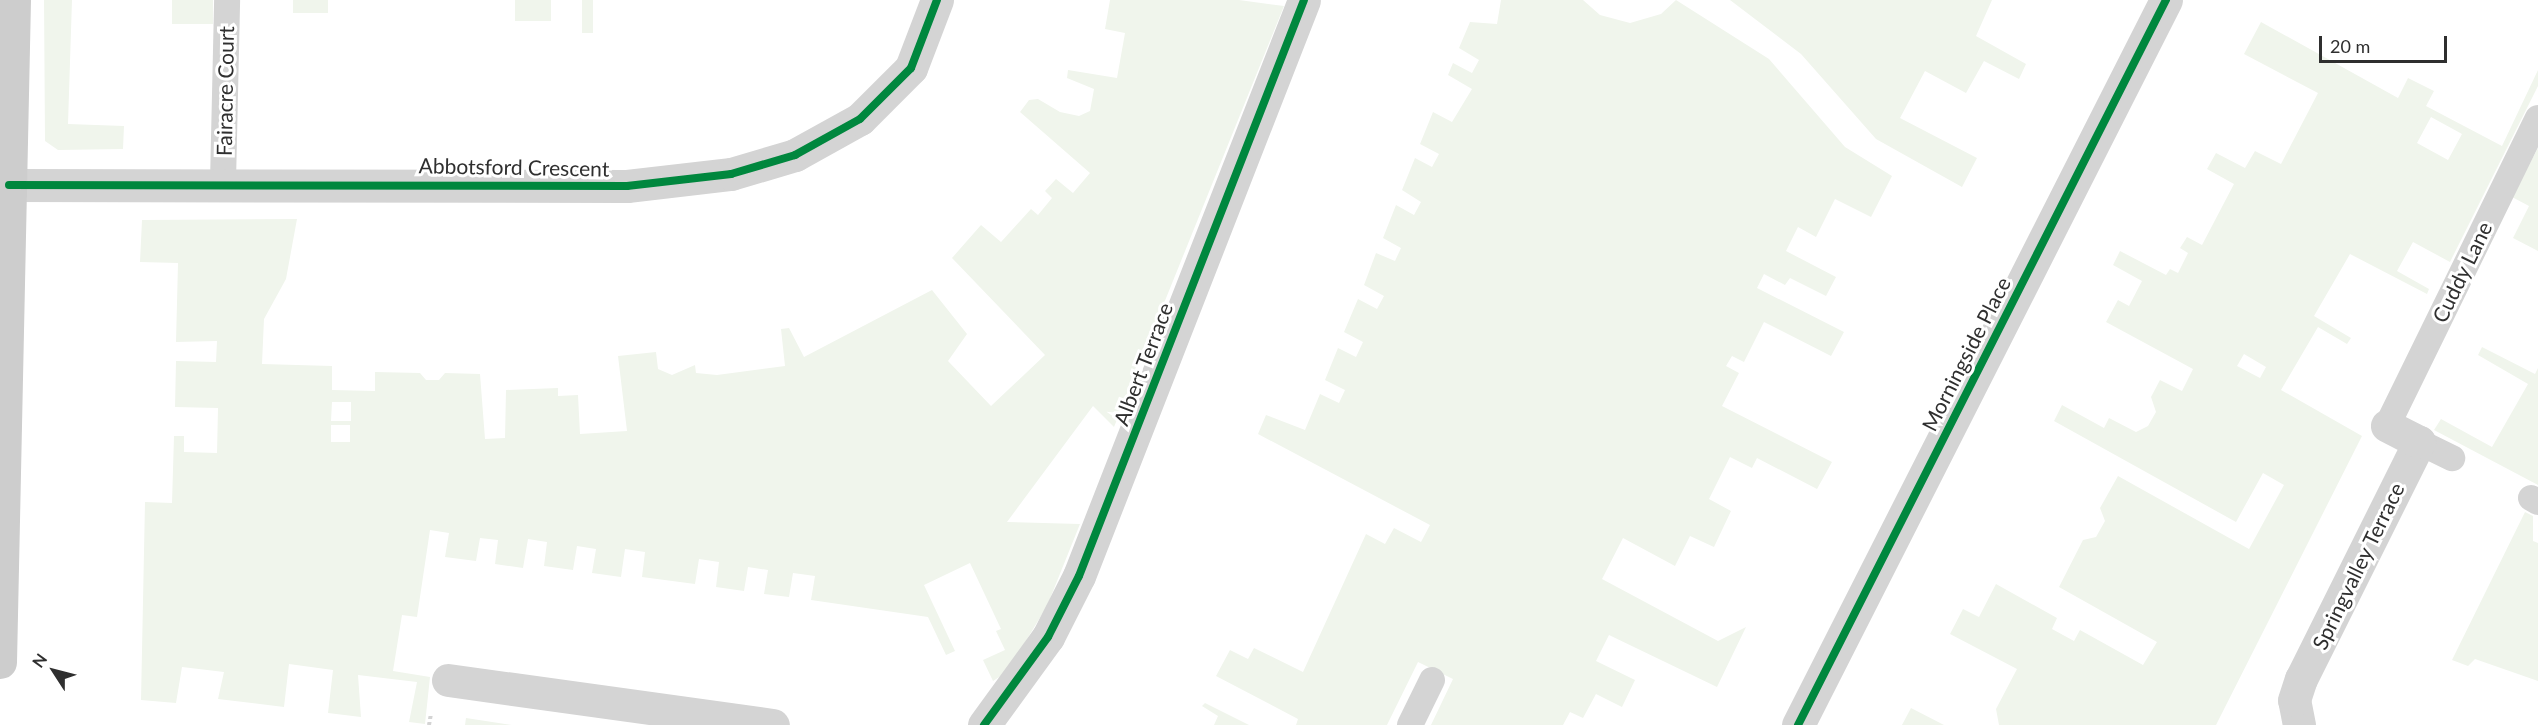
<!DOCTYPE html>
<html>
<head>
<meta charset="utf-8">
<style>
  body { margin:0 }
  #map { position:relative; width:2538px; height:725px; overflow:hidden; background:#fff; font-family:Lato,sans-serif }
  div>[style] { position:absolute }
  [style*='--x'] { left:calc(var(--x)*1px); top:calc(var(--y)*1px); width:calc(var(--w)*1px); rotate:calc(var(--a)*1deg) }
  .green>* { inset:0; background:#f0f5ec; transform-origin:0 0 }
  .path>* { height:4px; margin-top:-2px; transform-origin:0; background:repeating-linear-gradient(90deg,#d4d4d4 0 3px,transparent 0 6px) }
  .lane>* { height:26px; margin:-13px; padding:0 13px; transform-origin:13px; border-radius:13px; background:#d4d4d4 }
  .street>* { height:33px; margin:-16.5px; padding:0 16.5px; transform-origin:16.5px; border-radius:16.5px; background:#d4d4d4 }
  .secondary>* { height:33px; margin:-16.5px; padding:0 16.5px; transform-origin:16.5px; border-radius:16.5px; background:#cdcdcd }
  .cycleway>* { height:8px; margin:-4px; padding:0 4px; transform-origin:4px; border-radius:4px; background:#00873e }
  span { translate:-50% -50%; white-space:nowrap; text-align:center; line-height:1.15; -webkit-text-stroke:6px #fff; paint-order:stroke }
  .street-label { font-size:21px; color:#2f2f2f }
  .north { position:absolute; left:24px; top:641px; width:60px; height:60px; -webkit-text-stroke:4px #fff; paint-order:stroke; rotate:306deg; font-size:16px; font-weight:700; line-height:24px; text-align:center; color:#2f2f2f }
  .north::after { content:''; display:block; margin:auto; width:21px; height:27px; background:#2f2f2f; clip-path:polygon(50% 0,100% 100%,50% 72%,0 100%) }
  .scale { position:absolute; left:2319px; top:36px; width:128px; height:27px; box-sizing:border-box; border:3px solid #2f2f2f; border-top:0; padding-left:8px; font-size:18px; line-height:21px; white-space:nowrap; color:#2f2f2f; -webkit-text-stroke:4px #fff; paint-order:stroke }
</style>
</head>
<body>
<div id="map">
  <div class="green">
    <div style="clip-path:polygon(44px 0,72px 0,68px 124px,124px 126px,123px 149px,58px 150px,45px 141px)"></div>
    <div style="left:172px;top:0;width:41px;height:24px"></div>
    <div style="left:293px;top:0;width:35px;height:13px"></div>
    <div style="left:515px;top:0;width:36px;height:21px"></div>
    <div style="left:582px;top:0;width:11px;height:33px"></div>
    <div style="clip-path:polygon(evenodd,1110px 0,1239px 0,1284px 6px,1114px 427px,1093px 406px,1007px 522px,1080px 524px,1047px 606px,1007px 672px,993px 681px,983px 660px,1005px 650px,996px 631px,1001px 629px,970px 563px,924px 585px,955px 651px,946px 655px,928px 617px,811px 600px,815px 576px,793px 573px,789px 597px,764px 594px,768px 570px,748px 567px,744px 591px,716px 587px,719px 562px,699px 559px,695px 584px,642px 577px,645px 552px,625px 549px,621px 577px,592px 573px,596px 549px,577px 546px,573px 570px,544px 566px,547px 542px,528px 539px,523px 568px,495px 564px,498px 540px,480px 538px,476px 561px,445px 557px,449px 533px,430px 530px,417px 617px,402px 615px,393px 671px,430px 677px,425px 724px,409px 722px,417px 682px,358px 675px,361px 717px,328px 713px,333px 670px,289px 664px,284px 707px,218px 699px,224px 672px,182px 667px,176px 703px,141px 700px,145px 502px,172px 503px,174px 436px,184px 436px,184px 452px,217px 453px,218px 408px,175px 407px,176px 361px,216px 362px,217px 341px,176px 342px,178px 263px,140px 262px,142px 220px,297px 219px,286px 279px,264px 319px,262px 364px,332px 366px,332px 390px,375px 391px,375px 372px,420px 373px,426px 380px,439px 380px,445px 373px,480px 374px,485px 439px,505px 438px,506px 390px,558px 388px,558px 396px,578px 395px,580px 434px,627px 431px,618px 356px,656px 352px,658px 369px,672px 375px,695px 365px,696px 373px,717px 375px,785px 366px,781px 329px,789px 328px,804px 357px,932px 290px,967px 334px,948px 361px,991px 406px,1045px 355px,952px 258px,981px 225px,1001px 242px,1031px 209px,1038px 215px,1052px 198px,1045px 191px,1056px 179px,1073px 193px,1090px 173px,1020px 112px,1029px 100px,1038px 99px,1060px 112px,1079px 116px,1090px 111px,1094px 89px,1067px 78px,1068px 70px,1117px 78px,1125px 33px,1105px 29px,1110px 0,332px 402px,351px 402px,351px 421px,331px 421px,332px 402px,1110px 0,331px 425px,350px 425px,350px 442px,331px 442px,331px 425px)"></div>
    <div style="clip-path:polygon(1501px 0,1583px 0,1600px 15px,1630px 23px,1661px 14px,1676px 0,1769px 59px,1845px 147px,1892px 176px,1871px 217px,1835px 199px,1816px 237px,1798px 227px,1786px 251px,1836px 277px,1826px 296px,1790px 278px,1785px 285px,1764px 274px,1757px 288px,1844px 332px,1831px 356px,1764px 322px,1744px 362px,1732px 356px,1726px 366px,1739px 373px,1722px 406px,1832px 462px,1817px 489px,1757px 458px,1752px 468px,1730px 457px,1709px 499px,1731px 511px,1714px 547px,1690px 536px,1675px 566px,1623px 538px,1602px 579px,1718px 641px,1746px 627px,1717px 687px,1609px 635px,1596px 661px,1635px 680px,1622px 707px,1596px 694px,1583px 718px,1570px 712px,1563px 725px,1431px 725px,1453px 679px,1418px 662px,1387px 725px,1296px 725px,1298px 719px,1216px 676px,1230px 650px,1248px 659px,1254px 648px,1303px 672px,1366px 534px,1385px 544px,1394px 528px,1421px 542px,1430px 525px,1258px 434px,1266px 415px,1305px 430px,1320px 394px,1339px 403px,1345px 390px,1325px 380px,1338px 348px,1356px 357px,1363px 342px,1344px 332px,1358px 299px,1377px 309px,1384px 296px,1364px 285px,1376px 253px,1395px 261px,1401px 248px,1383px 238px,1396px 205px,1414px 215px,1421px 202px,1402px 190px,1415px 158px,1432px 167px,1439px 154px,1420px 144px,1433px 112px,1452px 122px,1472px 89px,1448px 75px,1453px 63px,1472px 73px,1479px 60px,1459px 48px,1470px 22px,1497px 24px)"></div>
    <div style="clip-path:polygon(1730px 0,1992px 0,1976px 36px,2026px 64px,2019px 79px,1984px 61px,1966px 93px,1925px 71px,1900px 118px,1977px 158px,1962px 187px,1876px 139px,1801px 54px)"></div>
    <div style="clip-path:polygon(evenodd,2261px 22px,2398px 98px,2408px 78px,2434px 91px,2426px 106px,2502px 146px,2538px 70px,2538px 86px,2450px 262px,2413px 242px,2397px 271px,2429px 289px,2427px 294px,2350px 254px,2314px 316px,2351px 338px,2347px 344px,2318px 327px,2281px 390px,2362px 436px,2216px 725px,1999px 725px,1996px 709px,2017px 669px,1950px 634px,1963px 609px,1979px 617px,1996px 584px,2057px 618px,2052px 629px,2074px 641px,2080px 630px,2143px 665px,2157px 642px,2059px 587px,2083px 540px,2096px 537px,2105px 521px,2100px 508px,2118px 476px,2249px 549px,2284px 485px,2263px 473px,2236px 522px,2054px 421px,2062px 405px,2104px 428px,2109px 418px,2136px 432px,2148px 426px,2156px 412px,2151px 397px,2160px 380px,2182px 391px,2193px 369px,2106px 322px,2118px 300px,2129px 306px,2142px 281px,2113px 265px,2120px 251px,2166px 275px,2170px 269px,2178px 273px,2188px 253px,2180px 248px,2187px 237px,2202px 245px,2234px 184px,2207px 169px,2216px 153px,2245px 168px,2255px 151px,2281px 164px,2318px 93px,2244px 54px,2261px 22px,2431px 117px,2462px 134px,2448px 160px,2417px 143px,2431px 117px,2261px 22px,2244px 354px,2266px 367px,2260px 378px,2237px 366px,2244px 354px)"></div>
    <div style="clip-path:polygon(2538px 148px,2538px 251px,2513px 238px,2529px 206px,2512px 197px)"></div>
    <div style="clip-path:polygon(2482px 347px,2535px 374px,2538px 368px,2538px 485px,2434px 430px,2441px 419px,2492px 447px,2528px 384px,2478px 355px)"></div>
    <div style="clip-path:polygon(2525px 512px,2533px 516px,2533px 541px,2538px 543px,2538px 681px,2475px 659px,2468px 666px,2452px 660px)"></div>
    <div style="clip-path:polygon(1205px 703px,1249px 725px,1214px 725px,1218px 716px,1202px 706px)"></div>
    <div style="clip-path:polygon(1911px 708px,1944px 725px,1902px 725px)"></div>
    <div style="clip-path:polygon(466px 718px,512px 725px,465px 725px)"></div>
  </div>
  <div class="path">
    <div style="--x:429;--y:725;--w:11;--a:-80"></div>
  </div>
  <div class="lane">
    <div style="--x:223;--y:182;--w:182;--a:-88.7"></div>
    <div style="--x:2387;--y:426;--w:343;--a:-63.9"></div>
    <div style="--x:2419;--y:442;--w:37;--a:26"></div>
    <div style="--x:2531;--y:498;--w:8;--a:30"></div>
    <div style="--x:1410;--y:725;--w:50;--a:-63.9"></div>
  </div>
  <div class="street">
    <div style="--x:9;--y:185;--w:618;--a:0.09"></div>
    <div style="--x:627;--y:186;--w:105;--a:-6.6"></div>
    <div style="--x:731;--y:174;--w:67;--a:-16.5"></div>
    <div style="--x:795;--y:155;--w:74;--a:-29"></div>
    <div style="--x:860;--y:119;--w:72;--a:-45"></div>
    <div style="--x:911;--y:68;--w:73;--a:-69.1"></div>
    <div style="--x:448;--y:680;--w:328;--a:7.9"></div>
    <div style="--x:984;--y:725;--w:109;--a:-54"></div>
    <div style="--x:1048;--y:637;--w:68;--a:-63.1"></div>
    <div style="--x:1079;--y:576;--w:618;--a:-68.66"></div>
    <div style="--x:1798;--y:725;--w:813;--a:-63.09"></div>
    <div style="--x:2299;--y:725;--w:25;--a:-101"></div>
    <div style="--x:2294;--y:700;--w:22;--a:-72"></div>
    <div style="--x:2301;--y:679;--w:265;--a:-63.5"></div>
    <div style="--x:2419;--y:442;--w:36;--a:-153"></div>
  </div>
  <div class="secondary">
    <div style="--x:0;--y:662;--w:662;--a:-88.79"></div>
  </div>
  <div class="cycleway">
    <div style="--x:9;--y:185;--w:618;--a:0.09"></div>
    <div style="--x:627;--y:186;--w:105;--a:-6.6"></div>
    <div style="--x:731;--y:174;--w:67;--a:-16.5"></div>
    <div style="--x:795;--y:155;--w:74;--a:-29"></div>
    <div style="--x:860;--y:119;--w:72;--a:-45"></div>
    <div style="--x:911;--y:68;--w:73;--a:-69.1"></div>
    <div style="--x:984;--y:725;--w:109;--a:-54"></div>
    <div style="--x:1048;--y:637;--w:68;--a:-63.1"></div>
    <div style="--x:1079;--y:576;--w:618;--a:-68.66"></div>
    <div style="--x:1798;--y:725;--w:813;--a:-63.09"></div>
  </div>
  <div class="street-label">
    <span style="left:225px;top:91px;rotate:-89deg">Fairacre Court</span>
    <span style="left:514px;top:167px;rotate:1deg">Abbotsford Crescent</span>
    <span style="left:2462px;top:272px;rotate:-64deg">Cuddy Lane</span>
    <span style="left:1966px;top:354px;rotate:-63deg">Morningside Place</span>
    <span style="left:1143px;top:364px;rotate:-69deg">Albert Terrace</span>
    <span style="left:2358px;top:566px;rotate:-64deg">Springvalley Terrace</span>
  </div>
  <div class="north">N</div>
  <div class="scale">20 m</div>
</div>
</body>
</html>
